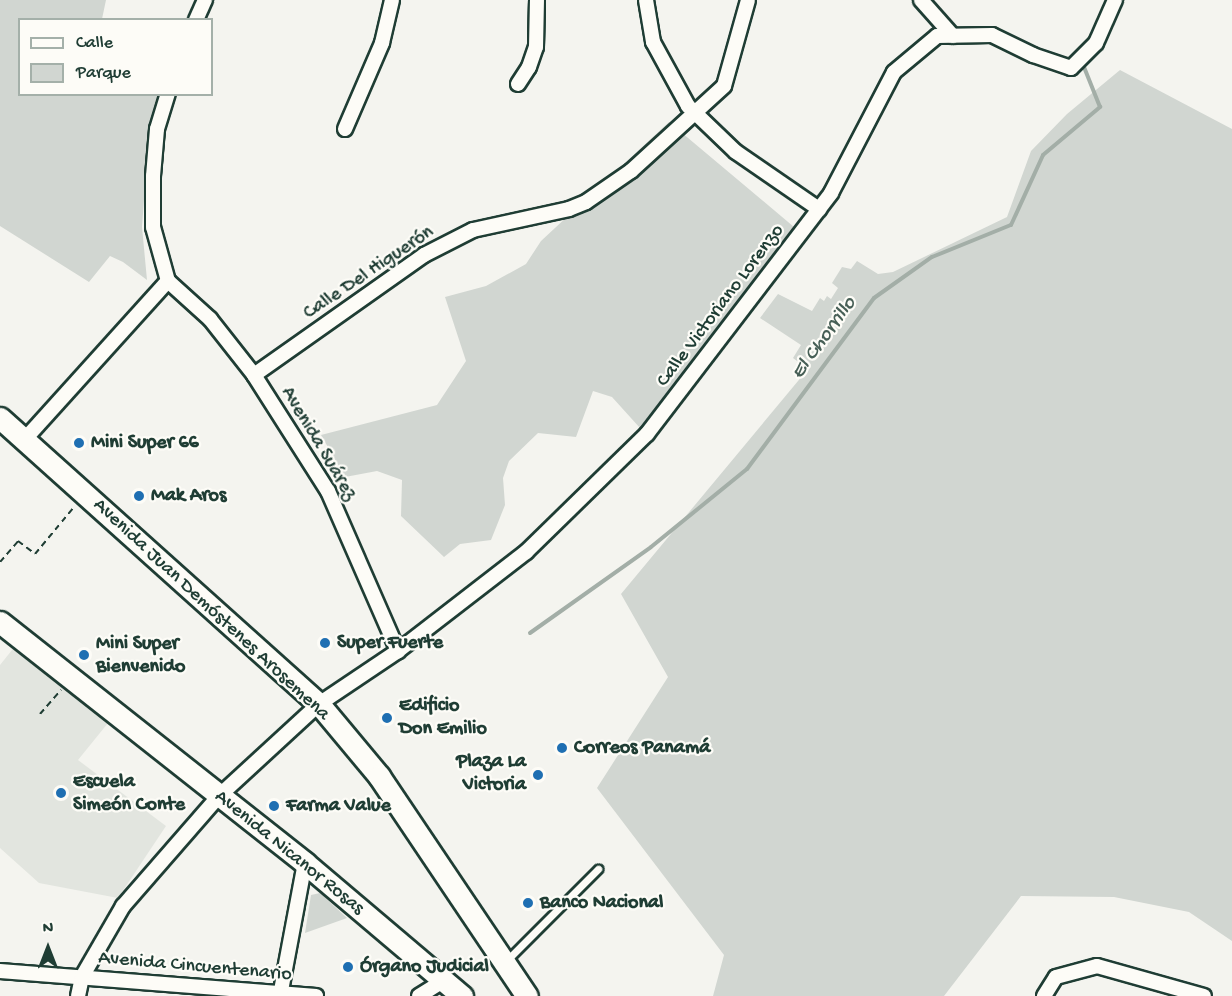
<!DOCTYPE html>
<html>
<head>
<meta charset="utf-8">
<style>
  body { margin:0 }
  #map { position:relative; width:1232px; height:996px; overflow:hidden; background:#f4f4ef; font-family:"Gochi Hand",sans-serif }
  div>[style] { position:absolute }
  [style*='--x'] { left:calc(var(--x)*1px); top:calc(var(--y)*1px); width:calc(var(--w)*1px); rotate:calc(var(--a)*1deg) }
  .built>* { inset:0; background:#e2e5df }
  .green>* { inset:0; background:#d1d6d1 }
  .stream>* { height:4px; margin:-2px; padding:0 2px; transform-origin:2px; border-radius:2px; background:#a3aea7 }
  .path>* { height:2px; margin-top:-1px; transform-origin:0; background:repeating-linear-gradient(90deg,#1f3d34 0 6px,transparent 0 10.5px) }
  .roads { filter:drop-shadow(2px 0 #1f3d34) drop-shadow(-2px 0 #1f3d34) drop-shadow(0 2px #1f3d34) drop-shadow(0 -2px #1f3d34) }
  .service>* { height:7px; margin:-3.5px; padding:0 3.5px; transform-origin:3.5px; border-radius:3.5px; background:#fdfcf7 }
  .minor>* { height:14px; margin:-7px; padding:0 7px; transform-origin:7px; border-radius:7px; background:#fdfcf7 }
  .primary>* { height:21px; margin:-10.5px; padding:0 10.5px; transform-origin:10.5px; border-radius:10.5px; background:#fdfcf7 }
  .dots>* { width:16px; height:16px; translate:-50% -50%; box-sizing:border-box; border:3px solid #fdfcf7; border-radius:50% }
  span { translate:-50% -50%; white-space:nowrap; text-align:center; line-height:1.15; -webkit-text-stroke:4.5px #fdfcf7; paint-order:stroke }
  .street-label { font-size:20px; color:#1f3d34 }
  .poi-label { font-size:20px; color:#1f3d34; font-weight:700 }
  .left { translate:0 -50%; text-align:left }
  .right { translate:-100% -50%; text-align:right }
  .water-label { font-size:21px; color:#475f56; font-style:italic }
  .legend { position:absolute; left:18px; top:18px; width:195px; height:78px; box-sizing:border-box; background:#fdfcf7; border:2px solid #a4b0a9; margin:0; padding:8px 10px; list-style:none; font-size:18px; color:#1f3d34 }
  .legend li { display:flex; align-items:center; gap:12px; height:30px }
  .legend b { width:30px; border:2px solid #a4b0a9 }
  .north { position:absolute; left:18px; top:918px; width:60px; height:60px; -webkit-text-stroke:4px #fdfcf7; paint-order:stroke; rotate:0deg; font-size:16px; font-weight:700; line-height:24px; text-align:center; color:#1f3d34 }
  .north::after { content:''; display:block; margin:auto; width:21px; height:27px; background:#1f3d34; clip-path:polygon(50% 0,100% 100%,50% 72%,0 100%) }
</style>
</head>
<body>
<div id="map">
  <div class="built">
    <div style="clip-path:polygon(16px 645px,108px 723px,78px 760px,166px 826px,118px 898px,39px 883px,0 848px,0 665px)"></div>
  </div>
  <div class="green">
    <div style="clip-path:polygon(0 0,106px 0,102px 19px,20px 20px,20px 94px,159px 95px,147px 159px,142px 227px,147px 280px,123px 262px,110px 256px,89px 282px,0 226px)"></div>
    <div style="clip-path:polygon(1120px 70px,1232px 129px,1232px 941px,1189px 912px,1114px 897px,1021px 896px,944px 996px,713px 996px,724px 955px,597px 788px,668px 677px,621px 594px,808px 369px,793px 358px,801px 345px,760px 318px,778px 294px,812px 311px,820px 298px,824px 301px,827px 296px,831px 299px,838px 288px,832px 283px,842px 267px,851px 269px,857px 261px,878px 274px,893px 272px,1007px 217px,1031px 151px,1067px 114px)"></div>
    <div style="clip-path:polygon(669px 122px,794px 227px,640px 428px,612px 397px,593px 391px,576px 437px,538px 433px,509px 461px,503px 478px,505px 505px,491px 540px,460px 544px,444px 557px,401px 516px,402px 480px,377px 471px,345px 477px,321px 435px,437px 405px,466px 361px,445px 297px,486px 286px,526px 264px,541px 241px)"></div>
    <div style="clip-path:polygon(320px 893px,347px 918px,305px 933px,311px 895px)"></div>
  </div>
  <div class="stream">
    <div style="--x:530;--y:633;--w:148;--a:-35.4"></div>
    <div style="--x:651;--y:547;--w:124;--a:-39.1"></div>
    <div style="--x:747;--y:469;--w:213;--a:-53.4"></div>
    <div style="--x:874;--y:298;--w:71;--a:-35.3"></div>
    <div style="--x:932;--y:257;--w:85;--a:-22.1"></div>
    <div style="--x:1011;--y:225;--w:77;--a:-65.4"></div>
    <div style="--x:1043;--y:155;--w:75;--a:-40.1"></div>
    <div style="--x:1100;--y:107;--w:48;--a:-111.8"></div>
  </div>
  <div class="path">
    <div style="--x:0;--y:562;--w:28;--a:-49"></div>
    <div style="--x:18;--y:541;--w:21;--a:37"></div>
    <div style="--x:35;--y:554;--w:61;--a:-50.3"></div>
    <div style="--x:40;--y:714;--w:32;--a:-49"></div>
  </div>
  <div class="roads">
    <div class="service">
      <div style="--x:507;--y:960;--w:129;--a:-45"></div>
    </div>
    <div class="minor">
      <div style="--x:646;--y:0;--w:43;--a:80.5"></div>
      <div style="--x:653;--y:42;--w:73;--a:61.3"></div>
      <div style="--x:688;--y:106;--w:66;--a:43.8"></div>
      <div style="--x:736;--y:152;--w:101;--a:34.5"></div>
      <div style="--x:921;--y:0;--w:48;--a:48.4"></div>
      <div style="--x:196;--y:20;--w:22;--a:-66"></div>
      <div style="--x:518;--y:84;--w:20;--a:-57"></div>
      <div style="--x:529;--y:67;--w:21;--a:-71"></div>
      <div style="--x:536;--y:47;--w:47;--a:-88.8"></div>
      <div style="--x:345;--y:129;--w:94;--a:-66.7"></div>
      <div style="--x:382;--y:43;--w:44;--a:-76.9"></div>
      <div style="--x:168;--y:281;--w:57;--a:42.1"></div>
      <div style="--x:210;--y:319;--w:71;--a:51.8"></div>
      <div style="--x:254;--y:375;--w:138;--a:57.5"></div>
      <div style="--x:328;--y:491;--w:175;--a:66.4"></div>
      <div style="--x:168;--y:281;--w:56;--a:-105.5"></div>
      <div style="--x:153;--y:227;--w:51;--a:-90"></div>
      <div style="--x:153;--y:176;--w:47;--a:-85.1"></div>
      <div style="--x:157;--y:129;--w:37;--a:-73"></div>
      <div style="--x:254;--y:375;--w:208;--a:-35.2"></div>
      <div style="--x:424;--y:255;--w:55;--a:-27"></div>
      <div style="--x:473;--y:230;--w:98;--a:-12.3"></div>
      <div style="--x:569;--y:209;--w:18;--a:-22"></div>
      <div style="--x:586;--y:202;--w:55;--a:-34.6"></div>
      <div style="--x:631;--y:171;--w:126;--a:-42.4"></div>
      <div style="--x:724;--y:86;--w:89;--a:-74.4"></div>
      <div style="--x:25;--y:439;--w:213;--a:-47.9"></div>
      <div style="--x:0;--y:971;--w:317;--a:4.5"></div>
      <div style="--x:78;--y:996;--w:19;--a:-78"></div>
      <div style="--x:82;--y:977;--w:82;--a:-60"></div>
      <div style="--x:123;--y:906;--w:146;--a:-48.9"></div>
      <div style="--x:219;--y:796;--w:136;--a:-42.6"></div>
      <div style="--x:319;--y:704;--w:95;--a:-33.9"></div>
      <div style="--x:398;--y:651;--w:162;--a:-37.7"></div>
      <div style="--x:526;--y:552;--w:169;--a:-44.3"></div>
      <div style="--x:647;--y:434;--w:303;--a:-52.6"></div>
      <div style="--x:831;--y:193;--w:136;--a:-62.5"></div>
      <div style="--x:894;--y:72;--w:56;--a:-39.9"></div>
      <div style="--x:937;--y:36;--w:55;--a:-1"></div>
      <div style="--x:992;--y:35;--w:46;--a:26"></div>
      <div style="--x:1033;--y:55;--w:40;--a:18.9"></div>
      <div style="--x:1071;--y:68;--w:35;--a:-45"></div>
      <div style="--x:1096;--y:43;--w:47;--a:-66.2"></div>
      <div style="--x:280;--y:996;--w:135;--a:-79.4"></div>
      <div style="--x:419;--y:996;--w:28;--a:-32"></div>
      <div style="--x:1044;--y:996;--w:22;--a:-58"></div>
      <div style="--x:1056;--y:977;--w:42;--a:-15"></div>
      <div style="--x:1097;--y:966;--w:111;--a:15.7"></div>
    </div>
    <div class="primary">
      <div style="--x:0;--y:418;--w:428;--a:41.9"></div>
      <div style="--x:319;--y:704;--w:94;--a:50.2"></div>
      <div style="--x:379;--y:776;--w:265;--a:56.1"></div>
      <div style="--x:0;--y:622;--w:389;--a:38.3"></div>
      <div style="--x:305;--y:863;--w:206;--a:40.3"></div>
    </div>
  </div>
  <div class="dots">
    <div style="left:79px;top:443px;background:#1f6fb2"></div>
    <div style="left:139px;top:496px;background:#1f6fb2"></div>
    <div style="left:325px;top:643px;background:#1f6fb2"></div>
    <div style="left:84px;top:655px;background:#1f6fb2"></div>
    <div style="left:387px;top:718px;background:#1f6fb2"></div>
    <div style="left:562px;top:748px;background:#1f6fb2"></div>
    <div style="left:538px;top:775px;background:#1f6fb2"></div>
    <div style="left:61px;top:793px;background:#1f6fb2"></div>
    <div style="left:274px;top:806px;background:#1f6fb2"></div>
    <div style="left:528px;top:903px;background:#1f6fb2"></div>
    <div style="left:348px;top:967px;background:#1f6fb2"></div>
  </div>
  <div class="street-label">
    <span style="left:369px;top:273px;rotate:-34deg">Calle Del Higuerón</span>
    <span style="left:721px;top:306px;rotate:-53deg">Calle Victoriano Lorenzo</span>
    <span style="left:318px;top:444px;rotate:59deg">Avenida Suárez</span>
    <span style="left:211px;top:610px;rotate:43deg">Avenida Juan Demóstenes Arosemena</span>
    <span style="left:289px;top:853px;rotate:39deg">Avenida Nicanor Rosas</span>
    <span style="left:195px;top:967px;rotate:5deg">Avenida Cincuentenario</span>
  </div>
  <div class="poi-label">
    <span class="left" style="left:91px;top:443px">Mini Super 66</span>
    <span class="left" style="left:151px;top:496px">Mak Aros</span>
    <span class="left" style="left:337px;top:643px">Super Fuerte</span>
    <span class="left" style="left:96px;top:656px">Mini Super<br>Bienvenido</span>
    <span class="left" style="left:399px;top:718px">Edificio<br>Don Emilio</span>
    <span class="left" style="left:574px;top:748px">Correos Panamá</span>
    <span class="right" style="left:526px;top:774px">Plaza La<br>Victoria</span>
    <span class="left" style="left:73px;top:794px">Escuela<br>Simeón Conte</span>
    <span class="left" style="left:286px;top:806px">Farma Value</span>
    <span class="left" style="left:540px;top:903px">Banco Nacional</span>
    <span class="left" style="left:360px;top:967px">Órgano Judicial</span>
  </div>
  <div class="water-label">
    <span style="left:825px;top:339px;rotate:-54deg">El Chorrillo</span>
  </div>
  <ul class="legend">
  <li><b style="height:8px;background:#fdfcf7"></b>Calle</li>
  <li><b style="height:16px;background:#d1d6d1"></b>Parque</li>
  </ul>
  <div class="north">N</div>
</div>
</body>
</html>
